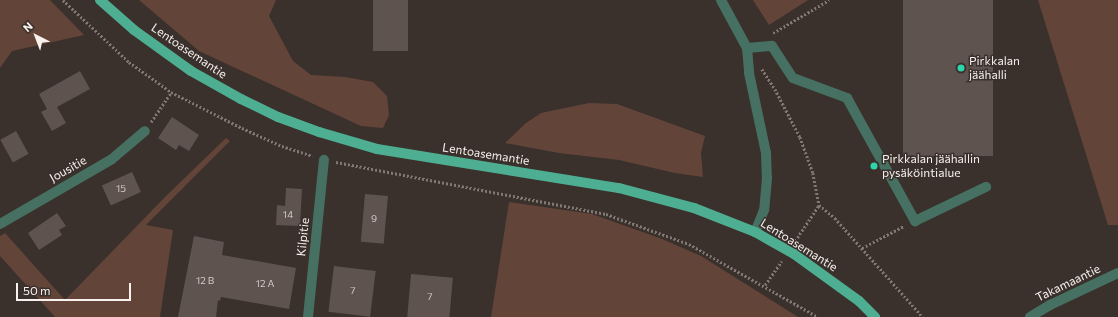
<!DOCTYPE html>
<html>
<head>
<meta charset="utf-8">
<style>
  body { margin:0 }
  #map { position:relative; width:1118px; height:317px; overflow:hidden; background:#3a302c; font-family:Commissioner,sans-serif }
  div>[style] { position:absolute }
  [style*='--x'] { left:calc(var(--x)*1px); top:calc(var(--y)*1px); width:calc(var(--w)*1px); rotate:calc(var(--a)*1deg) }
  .green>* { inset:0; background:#634439 }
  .building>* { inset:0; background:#5f5350; transform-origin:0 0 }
  .path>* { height:2.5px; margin-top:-1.25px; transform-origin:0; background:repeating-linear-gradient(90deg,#817874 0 2px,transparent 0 4px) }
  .minor>* { height:10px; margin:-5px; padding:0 5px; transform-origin:5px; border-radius:5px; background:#467162 }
  .major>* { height:10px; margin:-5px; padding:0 5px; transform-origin:5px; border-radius:5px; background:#4eae91 }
  .dots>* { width:11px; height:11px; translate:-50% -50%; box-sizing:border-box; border:2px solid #3a302c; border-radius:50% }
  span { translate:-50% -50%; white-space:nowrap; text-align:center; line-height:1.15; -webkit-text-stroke:3px #3a302c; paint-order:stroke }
  .number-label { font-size:10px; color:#d2cac6 }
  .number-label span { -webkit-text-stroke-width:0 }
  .street-label { font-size:12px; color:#f8f1ee }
  .poi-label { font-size:12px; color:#f8f1ee }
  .left { translate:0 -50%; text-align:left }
  .north { position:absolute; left:16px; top:16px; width:40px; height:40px; -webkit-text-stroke:3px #3a302c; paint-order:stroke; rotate:318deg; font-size:11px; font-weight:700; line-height:16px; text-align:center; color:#f8f1ee }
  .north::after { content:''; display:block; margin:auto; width:14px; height:18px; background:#f8f1ee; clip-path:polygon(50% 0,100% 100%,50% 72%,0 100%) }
  .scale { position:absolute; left:16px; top:283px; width:115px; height:18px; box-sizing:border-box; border:2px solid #f8f1ee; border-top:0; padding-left:5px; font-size:12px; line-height:14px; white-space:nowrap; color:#f8f1ee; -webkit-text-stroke:3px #3a302c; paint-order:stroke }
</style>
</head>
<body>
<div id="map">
  <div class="green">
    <div style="clip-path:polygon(0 0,50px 0,84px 35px,12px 51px,0 68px)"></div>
    <div style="clip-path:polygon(139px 0,276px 0,269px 16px,293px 61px,311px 75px,345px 77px,373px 82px,387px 96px,389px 115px,383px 128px,361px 126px,199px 51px)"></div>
    <div style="clip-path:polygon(753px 0,808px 0,769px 25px)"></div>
    <div style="clip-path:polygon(1038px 0,1118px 0,1118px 225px,1108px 225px)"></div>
    <div style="clip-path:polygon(589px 103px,617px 104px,705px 136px,701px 153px,703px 177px,675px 173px,619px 160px,559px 153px,505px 143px,526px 123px,541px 113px)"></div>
    <div style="clip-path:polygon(226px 138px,230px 141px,146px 225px,173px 230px,160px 317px,55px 317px,0 256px,0 236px,5px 233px,65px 300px,165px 197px)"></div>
    <div style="clip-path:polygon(509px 202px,592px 214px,662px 239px,701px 256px,798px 317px,491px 317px)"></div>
  </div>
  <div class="building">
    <div style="left:373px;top:0;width:35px;height:51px"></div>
    <div style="left:903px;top:0;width:90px;height:156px"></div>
    <div style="clip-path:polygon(80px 71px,90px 89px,57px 107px,66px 123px,52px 131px,41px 112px,47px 109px,39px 94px)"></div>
    <div style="clip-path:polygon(172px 117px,199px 135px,189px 151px,179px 145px,176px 150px,158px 138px)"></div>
    <div style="left:16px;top:131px;width:26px;height:18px;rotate:61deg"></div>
    <div style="left:132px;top:172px;width:22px;height:33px;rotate:66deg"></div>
    <div style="clip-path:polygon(286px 188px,302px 189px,300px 226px,276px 225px,277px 205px,285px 206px)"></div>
    <div style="left:365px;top:194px;width:23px;height:48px;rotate:5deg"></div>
    <div style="clip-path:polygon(57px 213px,66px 226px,59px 230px,62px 235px,39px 250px,28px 233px)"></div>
    <div style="clip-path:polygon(194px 236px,224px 242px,222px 255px,296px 268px,289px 309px,221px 297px,220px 301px,218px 300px,216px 317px,178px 317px)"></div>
    <div style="left:334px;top:266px;width:42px;height:46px;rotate:7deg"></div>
    <div style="left:411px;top:274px;width:42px;height:43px;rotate:5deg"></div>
  </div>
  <div class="path">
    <div style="--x:63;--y:0;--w:91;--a:43.2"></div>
    <div style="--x:129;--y:62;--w:52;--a:35.5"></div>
    <div style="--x:171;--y:92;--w:80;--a:26.9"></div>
    <div style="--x:242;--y:128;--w:44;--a:24.2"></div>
    <div style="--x:282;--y:146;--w:32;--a:18"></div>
    <div style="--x:773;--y:33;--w:65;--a:-30.5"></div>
    <div style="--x:762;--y:69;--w:24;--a:57"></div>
    <div style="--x:775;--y:89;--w:54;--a:62.5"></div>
    <div style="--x:800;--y:137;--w:38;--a:70"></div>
    <div style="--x:813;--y:173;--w:33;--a:79"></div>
    <div style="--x:819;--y:205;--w:21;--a:39"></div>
    <div style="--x:835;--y:218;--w:132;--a:48.4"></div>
    <div style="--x:151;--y:122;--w:36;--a:-56"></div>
    <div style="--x:336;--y:162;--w:275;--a:10.9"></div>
    <div style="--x:606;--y:214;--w:88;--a:19.9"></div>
    <div style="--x:689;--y:244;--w:148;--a:29.5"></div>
    <div style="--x:795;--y:241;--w:43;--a:-56.3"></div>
    <div style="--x:862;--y:248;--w:47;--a:-27.6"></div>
    <div style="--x:765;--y:285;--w:29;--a:-55"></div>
  </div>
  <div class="minor">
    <div style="--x:721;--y:0;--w:55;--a:61.6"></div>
    <div style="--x:747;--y:48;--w:25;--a:85"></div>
    <div style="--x:749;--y:73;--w:82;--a:78"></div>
    <div style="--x:766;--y:153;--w:25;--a:88"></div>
    <div style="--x:767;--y:178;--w:32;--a:95"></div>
    <div style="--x:764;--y:210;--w:24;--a:112"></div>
    <div style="--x:747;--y:48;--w:25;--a:-5"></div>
    <div style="--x:772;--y:46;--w:38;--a:57"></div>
    <div style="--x:793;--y:78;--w:58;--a:20.3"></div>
    <div style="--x:847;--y:98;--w:141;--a:61.1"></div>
    <div style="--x:915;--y:221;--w:79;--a:-25.6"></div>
    <div style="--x:0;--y:224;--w:129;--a:-30.1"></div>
    <div style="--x:112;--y:159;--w:43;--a:-40.3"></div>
    <div style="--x:308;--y:317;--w:158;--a:-84.2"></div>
    <div style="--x:1030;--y:317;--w:23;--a:-31"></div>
    <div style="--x:1050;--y:305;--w:75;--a:-25.2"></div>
  </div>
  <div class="major">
    <div style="--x:100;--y:0;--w:45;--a:41.4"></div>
    <div style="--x:134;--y:30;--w:70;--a:35.7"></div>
    <div style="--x:191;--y:71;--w:57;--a:29.2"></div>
    <div style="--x:241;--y:99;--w:41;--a:25.9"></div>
    <div style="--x:278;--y:117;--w:44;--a:20.1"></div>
    <div style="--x:319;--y:132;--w:60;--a:16.3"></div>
    <div style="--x:377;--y:149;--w:245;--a:9.2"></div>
    <div style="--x:619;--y:188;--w:78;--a:14.9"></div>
    <div style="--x:694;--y:208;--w:66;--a:21.5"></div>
    <div style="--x:755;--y:232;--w:45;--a:29.4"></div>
    <div style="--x:794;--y:254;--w:80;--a:35.9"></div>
    <div style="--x:859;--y:301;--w:23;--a:45"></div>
  </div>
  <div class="dots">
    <div style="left:961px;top:68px;background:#2dd5ab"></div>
    <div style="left:874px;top:166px;background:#2dd5ab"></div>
  </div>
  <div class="number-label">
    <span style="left:121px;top:189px">15</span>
    <span style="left:288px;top:215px">14</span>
    <span style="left:374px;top:219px">9</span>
    <span style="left:205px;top:281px">12 B</span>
    <span style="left:265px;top:284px">12 A</span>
    <span style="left:353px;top:291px">7</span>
    <span style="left:430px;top:297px">7</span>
  </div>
  <div class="street-label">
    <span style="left:189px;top:51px;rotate:34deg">Lentoasemantie</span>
    <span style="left:486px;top:154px;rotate:9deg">Lentoasemantie</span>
    <span style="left:68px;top:169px;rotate:-30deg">Jousitie</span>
    <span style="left:303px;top:237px;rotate:-84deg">Kilpitie</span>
    <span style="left:799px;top:245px;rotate:32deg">Lentoasemantie</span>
    <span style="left:1068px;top:283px;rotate:-26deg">Takamaantie</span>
  </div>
  <div class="poi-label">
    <span class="left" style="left:969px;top:68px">Pirkkalan<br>jäähalli</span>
    <span class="left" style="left:882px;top:166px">Pirkkalan jäähallin<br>pysäköintialue</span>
  </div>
  <div class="north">N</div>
  <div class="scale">50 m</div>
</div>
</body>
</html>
